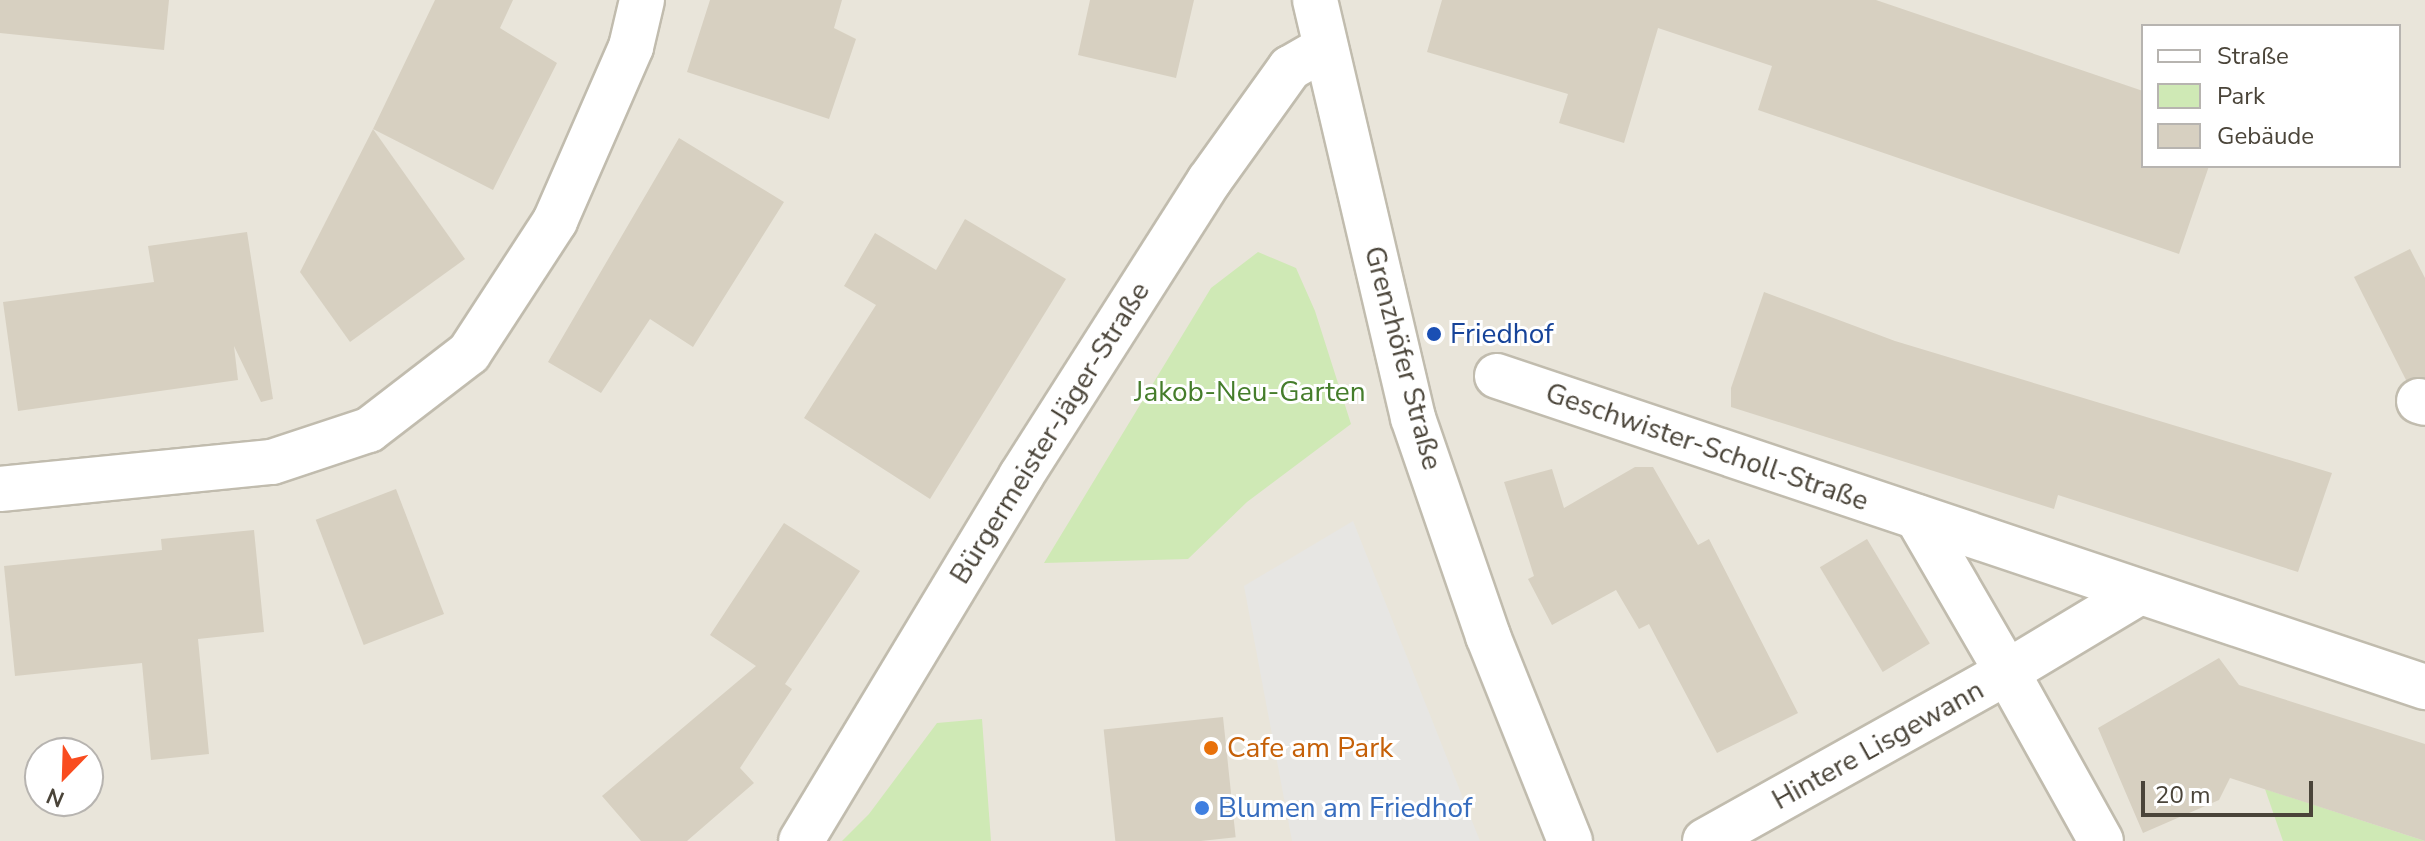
<!DOCTYPE html>
<html>
<head>
<meta charset="utf-8">
<style>
  body { margin:0 }
  #map { position:relative; width:2425px; height:841px; overflow:hidden; background:#f6f3ec; font-family:"Nunito Sans",sans-serif }
  div>[style] { position:absolute }
  [style*='--x'] { left:calc(var(--x)*1px); top:calc(var(--y)*1px); width:calc(var(--w)*1px); rotate:calc(var(--a)*1deg) }
  .residential>* { inset:0; background:#e9e5da }
  .green>* { inset:0; background:#cfe9b5 }
  .parking>* { inset:0; background:#e7e6e3 }
  .building>* { inset:0; background:#d7d0c1; transform-origin:0 0 }
  .roads { filter:drop-shadow(2px 0 #c1bcae) drop-shadow(-2px 0 #c1bcae) drop-shadow(0 2px #c1bcae) drop-shadow(0 -2px #c1bcae) }
  .minor>* { height:44px; margin:-22px; padding:0 22px; transform-origin:22px; border-radius:22px; background:#fff }
  .dots>* { width:22px; height:22px; translate:-50% -50%; box-sizing:border-box; border:4px solid #fff; border-radius:50% }
  span { translate:-50% -50%; white-space:nowrap; text-align:center; line-height:1.15; -webkit-text-stroke:6px #fff; paint-order:stroke }
  .transit-label { font-size:28px; color:#164399 }
  .left { translate:0 -50%; text-align:left }
  .street-label { font-size:28px; color:#4a4439 }
  .park-label { font-size:28px; color:#457d2b }
  .food-label { font-size:28px; color:#c56008 }
  .shop-label { font-size:28px; color:#366cbe }
  .legend { position:absolute; left:2141px; top:24px; width:260px; height:144px; box-sizing:border-box; background:#fff; border:2px solid #b7b4b0; margin:0; padding:10px 14px; list-style:none; font-size:24px; color:#4a4439 }
  .legend li { display:flex; align-items:center; gap:16px; height:40px }
  .legend b { width:40px; border:2px solid #b7b4b0 }
  .north { position:absolute; left:24px; top:737px; width:80px; height:80px; box-sizing:border-box; background:#fff; border:2px solid #b7b4b0; border-radius:50%; rotate:203deg; font-size:22px; font-weight:700; line-height:32px; text-align:center; color:#4a4439 }
  .north::after { content:''; display:block; margin:auto; width:28px; height:36px; background:#f94c1f; clip-path:polygon(50% 0,100% 100%,50% 72%,0 100%) }
  .scale { position:absolute; left:2141px; top:781px; width:172px; height:36px; box-sizing:border-box; border:4px solid #4a4439; border-top:0; padding-left:10px; font-size:24px; line-height:28px; white-space:nowrap; color:#4a4439; -webkit-text-stroke:6px #fff; paint-order:stroke }
</style>
</head>
<body>
<div id="map">
  <div class="residential">
    <div style="clip-path:polygon(evenodd,0 0,2425px 0,2425px 841px,0 841px,0 0,2143px 26px,2399px 26px,2399px 166px,2143px 166px,2143px 26px,0 0,40px 753px,88px 753px,88px 801px,40px 801px,40px 753px)"></div>
  </div>
  <div class="green">
    <div style="clip-path:polygon(1258px 252px,1296px 268px,1315px 311px,1351px 424px,1247px 502px,1188px 559px,1044px 563px,1211px 288px)"></div>
    <div style="clip-path:polygon(982px 719px,991px 841px,842px 841px,869px 814px,937px 723px)"></div>
    <div style="clip-path:polygon(2265px 789px,2425px 841px,2283px 841px)"></div>
  </div>
  <div class="parking">
    <div style="clip-path:polygon(1353px 521px,1480px 841px,1292px 841px,1244px 586px)"></div>
  </div>
  <div class="building">
    <div style="clip-path:polygon(0 0,169px 0,164px 50px,0 33px)"></div>
    <div style="clip-path:polygon(435px 0,513px 0,500px 28px,557px 63px,493px 190px,373px 129px)"></div>
    <div style="clip-path:polygon(710px 0,842px 0,834px 28px,856px 39px,829px 119px,687px 72px)"></div>
    <div style="clip-path:polygon(1090px 0,1194px 0,1176px 78px,1078px 55px)"></div>
    <div style="clip-path:polygon(1442px 0,1876px 0,2143px 91px,2143px 166px,2209px 166px,2179px 254px,1758px 110px,1772px 66px,1658px 28px,1624px 143px,1559px 123px,1568px 94px,1427px 52px)"></div>
    <div style="clip-path:polygon(373px 129px,465px 259px,350px 342px,300px 272px)"></div>
    <div style="clip-path:polygon(679px 138px,784px 202px,693px 347px,650px 319px,601px 393px,548px 362px)"></div>
    <div style="clip-path:polygon(965px 219px,1066px 279px,930px 499px,804px 418px,876px 305px,844px 286px,875px 233px,936px 270px)"></div>
    <div style="clip-path:polygon(247px 232px,273px 399px,261px 402px,234px 346px,238px 380px,18px 411px,3px 302px,154px 282px,148px 246px)"></div>
    <div style="clip-path:polygon(2410px 249px,2425px 278px,2425px 377px,2406px 380px,2354px 277px)"></div>
    <div style="clip-path:polygon(1764px 292px,1895px 341px,2332px 473px,2298px 572px,2058px 495px,2054px 509px,1731px 407px,1731px 388px)"></div>
    <div style="clip-path:polygon(1635px 467px,1653px 467px,1698px 545px,1709px 539px,1798px 713px,1717px 753px,1649px 624px,1639px 629px,1616px 590px,1552px 625px,1528px 579px,1534px 576px,1504px 482px,1552px 469px,1564px 508px)"></div>
    <div style="left:396px;top:489px;width:134px;height:86px;rotate:69deg"></div>
    <div style="clip-path:polygon(784px 523px,860px 571px,785px 684px,792px 689px,740px 768px,754px 783px,687px 841px,641px 841px,602px 796px,756px 666px,710px 635px)"></div>
    <div style="clip-path:polygon(254px 530px,264px 632px,198px 639px,209px 754px,151px 760px,142px 663px,15px 676px,4px 566px,162px 550px,161px 539px)"></div>
    <div style="left:1867px;top:539px;width:122px;height:55px;rotate:59deg"></div>
    <div style="clip-path:polygon(2219px 658px,2239px 685px,2425px 744px,2425px 841px,2230px 778px,2219px 800px,2143px 833px,2098px 728px)"></div>
    <div style="left:1223px;top:717px;width:121px;height:120px;rotate:84deg"></div>
  </div>
  <div class="roads">
    <div class="minor">
      <div style="--x:1315;--y:0;--w:429;--a:76.8"></div>
      <div style="--x:1413;--y:418;--w:231;--a:71"></div>
      <div style="--x:1488;--y:636;--w:221;--a:68.2"></div>
      <div style="--x:1497;--y:376;--w:979;--a:18.53"></div>
      <div style="--x:2419;--y:401;--w:6;--a:18"></div>
      <div style="--x:0;--y:489;--w:273;--a:-5.7"></div>
      <div style="--x:272;--y:462;--w:102;--a:-18.3"></div>
      <div style="--x:369;--y:430;--w:126;--a:-37.6"></div>
      <div style="--x:469;--y:353;--w:158;--a:-56.9"></div>
      <div style="--x:555;--y:221;--w:190;--a:-66.4"></div>
      <div style="--x:631;--y:47;--w:48;--a:-76.8"></div>
      <div style="--x:1917;--y:517;--w:179;--a:59.9"></div>
      <div style="--x:2007;--y:672;--w:155;--a:-31"></div>
      <div style="--x:801;--y:841;--w:426;--a:-58.9"></div>
      <div style="--x:1021;--y:476;--w:350;--a:-57.5"></div>
      <div style="--x:1209;--y:181;--w:139;--a:-54.4"></div>
      <div style="--x:1290;--y:68;--w:40;--a:-29.7"></div>
      <div style="--x:1705;--y:841;--w:346;--a:-29.2"></div>
      <div style="--x:2007;--y:672;--w:193;--a:60.9"></div>
    </div>
  </div>
  <div class="dots">
    <div style="left:1434px;top:334px;background:#1a4fb4"></div>
    <div style="left:1211px;top:748px;background:#e8710a"></div>
    <div style="left:1202px;top:808px;background:#3f7fe0"></div>
  </div>
  <div class="transit-label">
    <span class="left" style="left:1450px;top:334px">Friedhof</span>
  </div>
  <div class="street-label">
    <span style="left:1403px;top:358px;rotate:75deg">Grenzhöfer Straße</span>
    <span style="left:1050px;top:433px;rotate:-58deg">Bürgermeister-Jäger-Straße</span>
    <span style="left:1707px;top:447px;rotate:19deg">Geschwister-Scholl-Straße</span>
    <span style="left:1878px;top:745px;rotate:-29deg">Hintere Lisgewann</span>
  </div>
  <div class="park-label">
    <span style="left:1250px;top:392px">Jakob-Neu-Garten</span>
  </div>
  <div class="food-label">
    <span class="left" style="left:1227px;top:748px">Cafe am Park</span>
  </div>
  <div class="shop-label">
    <span class="left" style="left:1218px;top:808px">Blumen am Friedhof</span>
  </div>
  <ul class="legend">
  <li><b style="height:10px;background:#fff"></b>Straße</li>
  <li><b style="height:22px;background:#cfe9b5"></b>Park</li>
  <li><b style="height:22px;background:#d7d0c1"></b>Gebäude</li>
  </ul>
  <div class="north">N</div>
  <div class="scale">20 m</div>
</div>
</body>
</html>
